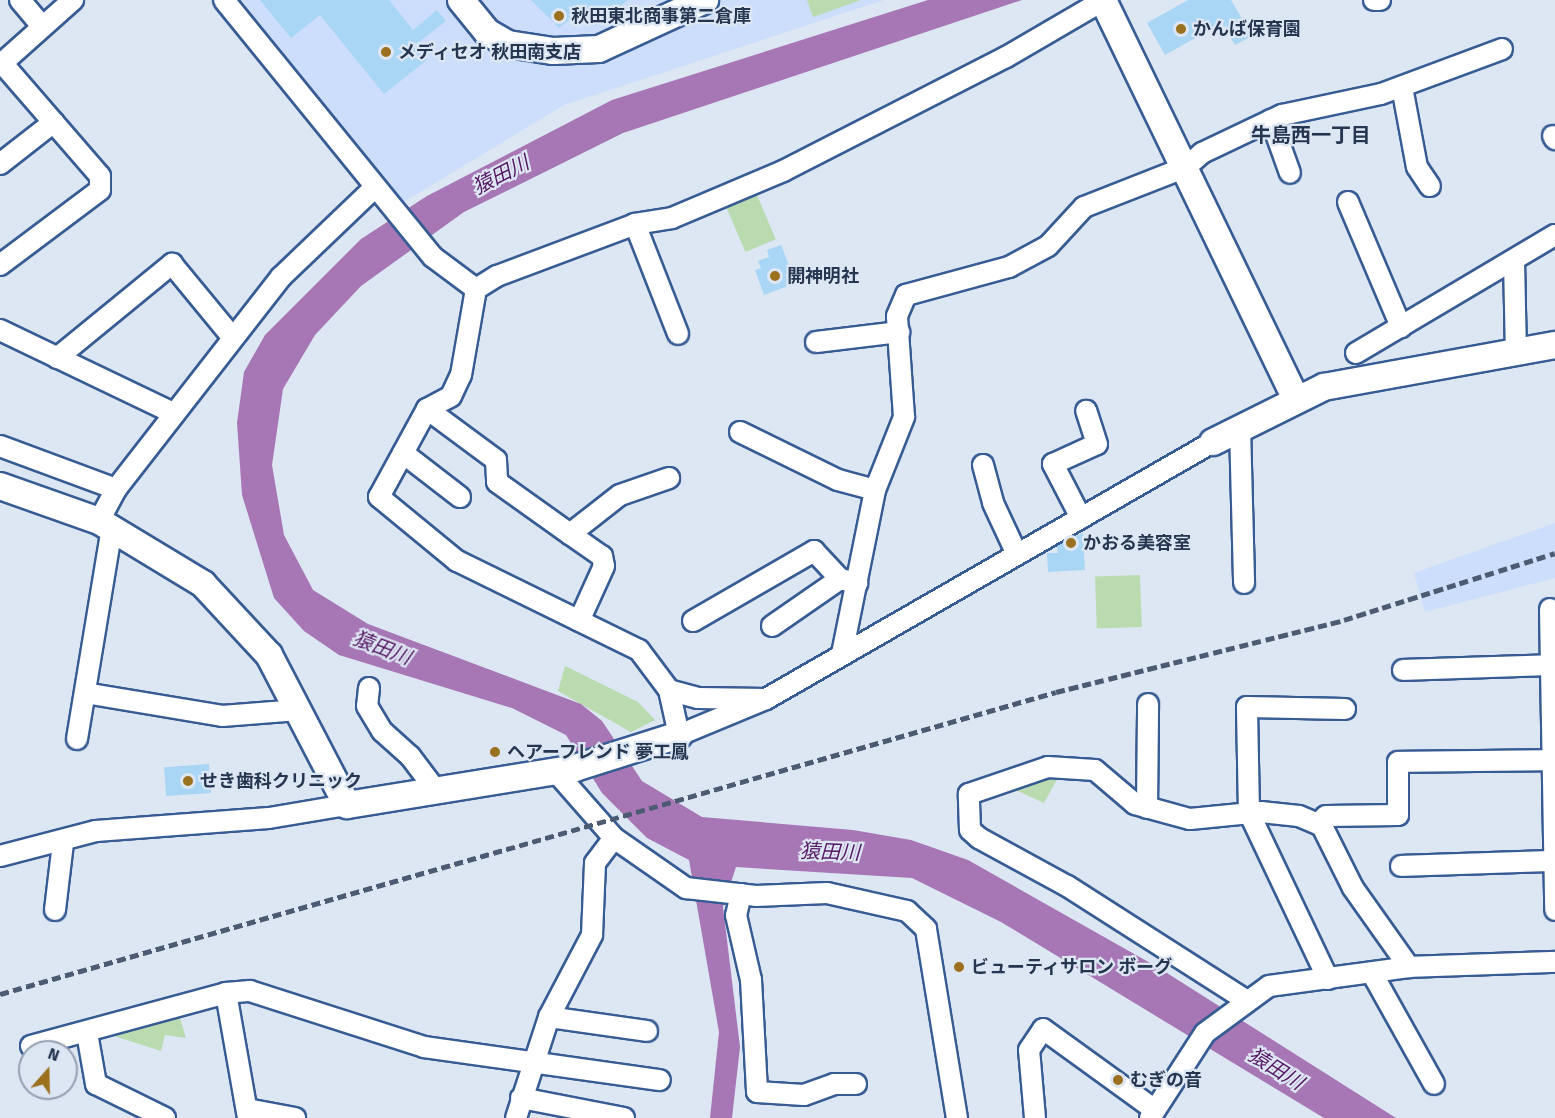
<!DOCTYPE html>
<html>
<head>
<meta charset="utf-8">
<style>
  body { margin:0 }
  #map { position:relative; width:1555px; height:1118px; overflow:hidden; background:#dde6f3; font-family:"Fira Sans","Noto Sans JP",sans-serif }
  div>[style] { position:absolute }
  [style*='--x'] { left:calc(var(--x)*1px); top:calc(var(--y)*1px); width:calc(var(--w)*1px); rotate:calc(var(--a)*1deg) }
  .built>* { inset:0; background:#ccdefb }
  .green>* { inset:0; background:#b9dbaf; transform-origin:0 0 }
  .water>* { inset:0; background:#a777b5 }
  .building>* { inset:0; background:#a9d6f4; transform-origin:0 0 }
  .roads { filter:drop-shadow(2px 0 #375c94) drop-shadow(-2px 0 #375c94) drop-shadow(0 2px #375c94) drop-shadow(0 -2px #375c94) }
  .minor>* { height:20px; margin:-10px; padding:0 10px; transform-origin:10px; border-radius:10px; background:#fff }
  .tertiary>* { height:26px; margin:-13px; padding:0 13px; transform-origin:13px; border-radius:13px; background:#fff }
  .rail>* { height:4.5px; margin-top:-2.25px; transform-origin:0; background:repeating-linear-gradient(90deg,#4c5b72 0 9px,transparent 0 13.5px) }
  .dots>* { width:16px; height:16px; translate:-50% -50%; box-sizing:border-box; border:3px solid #dde6f3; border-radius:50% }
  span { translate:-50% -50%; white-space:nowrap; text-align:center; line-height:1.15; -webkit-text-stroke:4.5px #dde6f3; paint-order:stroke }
  .poi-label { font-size:18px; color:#263650; font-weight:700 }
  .left { translate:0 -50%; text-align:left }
  .neighbourhood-label { font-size:20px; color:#263650; font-weight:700 }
  .water-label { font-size:20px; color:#541663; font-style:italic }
  .north { position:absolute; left:18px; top:1040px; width:60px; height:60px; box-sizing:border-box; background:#dde6f3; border:2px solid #94a0b2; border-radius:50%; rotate:20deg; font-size:16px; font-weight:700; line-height:24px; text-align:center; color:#263650 }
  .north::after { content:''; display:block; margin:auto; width:21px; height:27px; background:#9b701f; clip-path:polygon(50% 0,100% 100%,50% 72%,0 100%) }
</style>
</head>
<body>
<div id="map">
  <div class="built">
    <div style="clip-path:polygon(239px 0,884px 0,564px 105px,402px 203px)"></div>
    <div style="clip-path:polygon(1555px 523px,1555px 578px,1425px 612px,1414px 573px)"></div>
  </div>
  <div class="green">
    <div style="clip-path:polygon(807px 0,861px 0,813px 17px)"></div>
    <div style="left:757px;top:195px;width:48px;height:33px;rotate:67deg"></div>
    <div style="left:1140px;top:575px;width:52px;height:45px;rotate:88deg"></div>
    <div style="clip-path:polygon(565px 666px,638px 702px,655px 720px,631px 732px,558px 691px)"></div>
    <div style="clip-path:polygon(1049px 774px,1059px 776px,1044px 803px,1013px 789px)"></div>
    <div style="clip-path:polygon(179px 1015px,186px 1038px,165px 1035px,161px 1051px,111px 1035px)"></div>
  </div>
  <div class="water">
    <div style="clip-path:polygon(928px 0,1022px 0,623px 133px,464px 212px,361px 286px,315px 335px,283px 389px,272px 465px,284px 535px,313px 590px,368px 624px,581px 704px,602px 721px,642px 781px,702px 817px,853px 830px,911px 840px,968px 860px,1159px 968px,1396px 1118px,1324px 1118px,1001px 922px,912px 878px,736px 867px,723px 907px,740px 1047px,732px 1118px,710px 1118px,719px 1032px,689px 860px,647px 838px,602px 793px,566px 735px,512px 708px,339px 655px,304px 631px,274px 598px,242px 495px,237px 423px,244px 372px,265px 335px,361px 239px,427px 196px,612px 100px)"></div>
  </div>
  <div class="building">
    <div style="clip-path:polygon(260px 0,389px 0,413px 30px,437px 10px,446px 21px,415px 45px,427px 60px,384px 94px,320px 15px,291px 38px)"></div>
    <div style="clip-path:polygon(531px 0,628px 0,595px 26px,582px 10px,559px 28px)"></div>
    <div style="clip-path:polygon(1188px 0,1231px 0,1252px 36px,1235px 45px,1222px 23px,1165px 55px,1147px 23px)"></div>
    <div style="clip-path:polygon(781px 245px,796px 283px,764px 295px,755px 270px,761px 268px,758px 261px,769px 257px,767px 250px)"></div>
    <div style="clip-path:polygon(1083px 533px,1085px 570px,1048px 572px,1047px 553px,1058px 553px,1057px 545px)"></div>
    <div style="left:209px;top:764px;width:29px;height:45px;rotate:86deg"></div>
  </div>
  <div class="roads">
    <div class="minor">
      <div style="--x:20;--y:0;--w:34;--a:50"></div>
      <div style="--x:224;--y:0;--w:331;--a:50.9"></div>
      <div style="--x:433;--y:257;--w:54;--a:36.7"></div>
      <div style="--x:1374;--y:0;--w:6;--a:0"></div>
      <div style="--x:0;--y:65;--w:98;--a:-41.7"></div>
      <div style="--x:1402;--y:87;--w:81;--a:79.4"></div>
      <div style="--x:1417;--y:167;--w:23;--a:56"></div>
      <div style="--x:1271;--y:120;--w:56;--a:70.3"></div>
      <div style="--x:1553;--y:136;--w:4;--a:56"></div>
      <div style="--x:0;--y:164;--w:68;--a:-37.9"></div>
      <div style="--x:1348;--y:202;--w:136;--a:67"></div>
      <div style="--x:635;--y:224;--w:118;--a:68.6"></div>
      <div style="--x:1514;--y:260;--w:92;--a:88.8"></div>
      <div style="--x:0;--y:265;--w:125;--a:-36.9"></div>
      <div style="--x:100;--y:190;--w:14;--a:-90"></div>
      <div style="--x:100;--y:176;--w:150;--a:-130.9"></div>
      <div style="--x:0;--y:330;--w:192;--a:25.6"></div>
      <div style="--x:816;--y:342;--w:84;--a:-6.9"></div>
      <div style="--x:1356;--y:353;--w:231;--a:-30.7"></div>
      <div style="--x:57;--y:358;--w:149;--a:-39.3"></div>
      <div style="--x:172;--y:264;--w:96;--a:50.5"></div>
      <div style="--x:427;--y:409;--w:86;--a:36.5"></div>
      <div style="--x:496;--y:460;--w:22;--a:87"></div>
      <div style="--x:497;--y:482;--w:90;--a:35.5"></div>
      <div style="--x:570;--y:534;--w:63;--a:-38"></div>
      <div style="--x:620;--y:495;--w:52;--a:-19.1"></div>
      <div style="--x:1240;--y:427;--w:156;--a:88.5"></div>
      <div style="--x:740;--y:432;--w:109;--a:26.1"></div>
      <div style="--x:838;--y:480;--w:38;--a:15"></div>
      <div style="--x:0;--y:446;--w:124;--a:20.3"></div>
      <div style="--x:403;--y:453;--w:72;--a:37.7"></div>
      <div style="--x:983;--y:465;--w:39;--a:75"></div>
      <div style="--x:993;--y:503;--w:54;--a:64.9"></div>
      <div style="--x:1081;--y:518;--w:61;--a:-117.4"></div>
      <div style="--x:1053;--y:464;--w:48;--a:-24.4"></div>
      <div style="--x:1097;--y:444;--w:35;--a:-108"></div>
      <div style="--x:99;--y:521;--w:36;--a:-62"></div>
      <div style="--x:116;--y:489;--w:269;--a:-52.1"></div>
      <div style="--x:281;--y:277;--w:129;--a:-43.7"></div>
      <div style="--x:570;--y:534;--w:39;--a:35"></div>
      <div style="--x:602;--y:556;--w:10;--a:79"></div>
      <div style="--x:604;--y:566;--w:60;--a:114.4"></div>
      <div style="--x:1550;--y:609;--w:301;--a:89"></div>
      <div style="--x:693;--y:621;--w:140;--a:-30"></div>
      <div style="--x:814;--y:551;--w:38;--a:47"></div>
      <div style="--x:840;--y:579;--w:18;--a:13"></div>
      <div style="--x:772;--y:626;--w:83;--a:-34.7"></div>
      <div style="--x:842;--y:654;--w:167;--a:-78.6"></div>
      <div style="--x:875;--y:490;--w:79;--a:-68.3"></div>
      <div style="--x:904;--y:417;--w:101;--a:-94"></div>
      <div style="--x:897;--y:316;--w:23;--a:-67"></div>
      <div style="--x:906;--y:295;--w:107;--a:-15.2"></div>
      <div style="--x:1009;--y:267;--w:44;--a:-28.3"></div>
      <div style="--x:1048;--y:246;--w:53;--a:-47.3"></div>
      <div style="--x:1084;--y:207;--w:110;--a:-21.4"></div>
      <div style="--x:1186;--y:167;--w:21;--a:-41"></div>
      <div style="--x:1202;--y:153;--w:89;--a:-25.4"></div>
      <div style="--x:1282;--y:115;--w:101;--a:-12"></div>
      <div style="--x:1381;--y:94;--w:129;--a:-20.4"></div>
      <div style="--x:1403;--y:670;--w:152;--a:-1.9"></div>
      <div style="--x:369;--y:688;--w:18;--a:96"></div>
      <div style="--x:367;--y:706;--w:29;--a:59"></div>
      <div style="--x:382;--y:731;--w:38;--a:42"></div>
      <div style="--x:410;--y:756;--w:46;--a:52.9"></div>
      <div style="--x:669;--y:690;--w:46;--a:77.5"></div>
      <div style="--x:679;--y:735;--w:94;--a:-22.5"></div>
      <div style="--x:766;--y:699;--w:516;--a:-29.9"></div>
      <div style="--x:85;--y:693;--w:139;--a:9.5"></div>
      <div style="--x:222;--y:716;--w:77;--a:-4.5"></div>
      <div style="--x:766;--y:699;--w:68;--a:-179.2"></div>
      <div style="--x:698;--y:698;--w:30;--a:-165"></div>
      <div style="--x:669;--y:690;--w:50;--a:-126.9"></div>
      <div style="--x:639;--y:650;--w:203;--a:-153.9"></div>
      <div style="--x:457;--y:561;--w:101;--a:-140.6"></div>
      <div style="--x:379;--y:497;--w:100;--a:-61.4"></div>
      <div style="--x:427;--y:409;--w:27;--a:-28"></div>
      <div style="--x:451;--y:396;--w:23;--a:-65"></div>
      <div style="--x:461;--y:375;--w:87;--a:-80.1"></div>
      <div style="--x:476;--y:289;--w:25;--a:-32"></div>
      <div style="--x:497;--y:276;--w:147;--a:-20.6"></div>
      <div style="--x:635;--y:224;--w:37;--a:-9"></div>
      <div style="--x:672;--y:218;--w:121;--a:-22.9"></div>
      <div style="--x:783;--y:171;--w:250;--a:-27.1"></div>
      <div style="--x:1006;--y:57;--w:113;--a:-30.2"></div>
      <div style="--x:77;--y:739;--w:214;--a:-80.6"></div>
      <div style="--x:556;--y:772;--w:88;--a:48.7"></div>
      <div style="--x:614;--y:838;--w:88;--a:34.8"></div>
      <div style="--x:686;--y:888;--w:70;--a:6.5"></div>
      <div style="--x:756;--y:896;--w:71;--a:-2.4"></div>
      <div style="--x:827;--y:893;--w:82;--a:12.7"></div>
      <div style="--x:907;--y:911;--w:26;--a:43"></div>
      <div style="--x:926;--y:929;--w:192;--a:80.7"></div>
      <div style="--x:1147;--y:808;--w:104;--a:-89.4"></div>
      <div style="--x:1318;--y:824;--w:11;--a:-45"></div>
      <div style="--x:1326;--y:816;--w:72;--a:-0.8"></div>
      <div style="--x:1398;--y:815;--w:53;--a:-90"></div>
      <div style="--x:1398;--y:762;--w:157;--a:-0.7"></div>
      <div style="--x:0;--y:856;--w:99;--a:-14.6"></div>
      <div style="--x:96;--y:831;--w:173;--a:-4.3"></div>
      <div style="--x:269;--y:818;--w:79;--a:-9.5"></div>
      <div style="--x:1401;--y:866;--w:154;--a:-1.9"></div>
      <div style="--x:741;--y:894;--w:22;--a:103"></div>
      <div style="--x:736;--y:915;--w:67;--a:77"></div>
      <div style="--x:751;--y:980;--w:112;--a:86.9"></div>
      <div style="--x:757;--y:1092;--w:47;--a:3.7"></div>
      <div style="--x:804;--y:1095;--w:32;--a:-20"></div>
      <div style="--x:834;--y:1084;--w:22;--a:0"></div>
      <div style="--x:55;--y:910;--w:67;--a:-83.2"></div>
      <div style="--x:1372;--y:973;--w:127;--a:60.8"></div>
      <div style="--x:1328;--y:979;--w:184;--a:-115.4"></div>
      <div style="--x:1249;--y:813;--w:106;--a:-91.1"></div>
      <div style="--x:1247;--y:707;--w:98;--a:1.2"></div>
      <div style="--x:226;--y:993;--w:127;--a:80"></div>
      <div style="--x:1244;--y:999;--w:210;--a:-147.4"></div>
      <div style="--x:1067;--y:886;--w:100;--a:-151.4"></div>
      <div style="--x:979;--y:838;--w:12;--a:-138"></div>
      <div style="--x:970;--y:830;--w:36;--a:-92"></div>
      <div style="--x:969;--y:794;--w:83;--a:-18.9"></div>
      <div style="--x:1048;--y:767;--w:47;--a:3.7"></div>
      <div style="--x:1095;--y:770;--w:52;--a:40.4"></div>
      <div style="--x:1135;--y:804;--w:57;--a:15.3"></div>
      <div style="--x:1190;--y:819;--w:71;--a:-5.6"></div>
      <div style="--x:1261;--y:812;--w:38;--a:6"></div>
      <div style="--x:1299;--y:816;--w:25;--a:23"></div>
      <div style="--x:1322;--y:826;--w:69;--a:63.4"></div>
      <div style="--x:1353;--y:888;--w:97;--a:54.7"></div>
      <div style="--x:549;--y:1017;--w:99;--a:8.1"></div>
      <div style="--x:87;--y:1033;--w:52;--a:80"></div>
      <div style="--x:96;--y:1084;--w:77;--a:26.2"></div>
      <div style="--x:31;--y:1046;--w:202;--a:-15.2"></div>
      <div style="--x:226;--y:993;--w:24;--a:-5"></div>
      <div style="--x:250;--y:991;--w:183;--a:17.8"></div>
      <div style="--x:424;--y:1047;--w:238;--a:8"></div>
      <div style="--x:521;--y:1098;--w:105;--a:11"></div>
      <div style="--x:247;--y:1109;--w:49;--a:10.6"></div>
      <div style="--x:516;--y:1118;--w:106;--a:-71.9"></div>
      <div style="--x:549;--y:1017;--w:93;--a:-62.3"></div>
      <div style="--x:592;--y:935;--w:72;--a:-87.6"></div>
      <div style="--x:595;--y:863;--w:31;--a:-53"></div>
      <div style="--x:1035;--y:1118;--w:68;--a:-95"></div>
      <div style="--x:1029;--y:1050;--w:25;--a:-56"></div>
      <div style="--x:1043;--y:1029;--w:138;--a:35.9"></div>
      <div style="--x:1150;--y:1118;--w:101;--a:-57.1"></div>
      <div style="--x:1205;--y:1033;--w:79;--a:-36.3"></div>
      <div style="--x:1269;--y:986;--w:141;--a:-7.7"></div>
      <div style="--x:1409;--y:967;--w:146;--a:-2"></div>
    </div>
    <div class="tertiary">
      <div style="--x:461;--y:0;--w:41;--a:50.9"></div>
      <div style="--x:487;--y:32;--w:24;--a:30"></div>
      <div style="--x:508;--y:44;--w:46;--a:8.8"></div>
      <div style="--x:553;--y:51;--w:46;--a:-2.5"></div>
      <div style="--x:599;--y:49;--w:117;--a:-24.8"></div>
      <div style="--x:1103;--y:0;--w:441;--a:64.2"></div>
      <div style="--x:1213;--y:442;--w:124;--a:-26.4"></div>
      <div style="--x:1324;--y:387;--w:235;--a:-10.3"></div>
      <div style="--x:0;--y:486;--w:105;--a:19.5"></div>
      <div style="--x:99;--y:521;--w:122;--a:31.2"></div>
      <div style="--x:203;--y:584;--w:97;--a:47.1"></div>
      <div style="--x:269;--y:655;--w:169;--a:62.5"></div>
      <div style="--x:347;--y:805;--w:231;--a:-9.2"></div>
      <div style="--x:575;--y:768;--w:109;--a:-17.6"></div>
    </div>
  </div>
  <div class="rail">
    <div style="--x:0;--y:994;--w:1098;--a:-15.96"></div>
    <div style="--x:1056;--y:692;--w:297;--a:-14"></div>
    <div style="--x:1344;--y:620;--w:221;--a:-17.6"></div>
  </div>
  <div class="dots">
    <div style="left:559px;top:16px;background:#9b701f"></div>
    <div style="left:1181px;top:29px;background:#9b701f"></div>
    <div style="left:386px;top:52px;background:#9b701f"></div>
    <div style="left:775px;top:276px;background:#9b701f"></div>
    <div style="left:1071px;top:543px;background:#9b701f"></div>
    <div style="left:495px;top:752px;background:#9b701f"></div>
    <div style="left:188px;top:781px;background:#9b701f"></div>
    <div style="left:959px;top:967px;background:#9b701f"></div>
    <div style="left:1118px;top:1080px;background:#9b701f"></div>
  </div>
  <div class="poi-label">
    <span class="left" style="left:571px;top:16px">秋田東北商事第二倉庫</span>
    <span class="left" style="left:1193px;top:29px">かんば保育園</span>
    <span class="left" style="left:398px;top:52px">メディセオ 秋田南支店</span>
    <span class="left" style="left:787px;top:276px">開神明社</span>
    <span class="left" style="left:1083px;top:543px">かおる美容室</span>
    <span class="left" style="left:507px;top:752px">ヘアーフレンド 夢工鳳</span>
    <span class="left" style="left:200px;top:781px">せき歯科クリニック</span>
    <span class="left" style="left:971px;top:967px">ビューティサロン ボーグ</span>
    <span class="left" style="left:1130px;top:1080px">むぎの音</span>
  </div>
  <div class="neighbourhood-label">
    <span style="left:1311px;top:135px">牛島西一丁目</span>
  </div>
  <div class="water-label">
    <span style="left:501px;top:175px;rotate:-27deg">猿田川</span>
    <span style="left:382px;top:648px;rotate:21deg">猿田川</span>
    <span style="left:830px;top:852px;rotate:2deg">猿田川</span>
    <span style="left:1276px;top:1069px;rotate:32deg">猿田川</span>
  </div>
  <div class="north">N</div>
</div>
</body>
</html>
